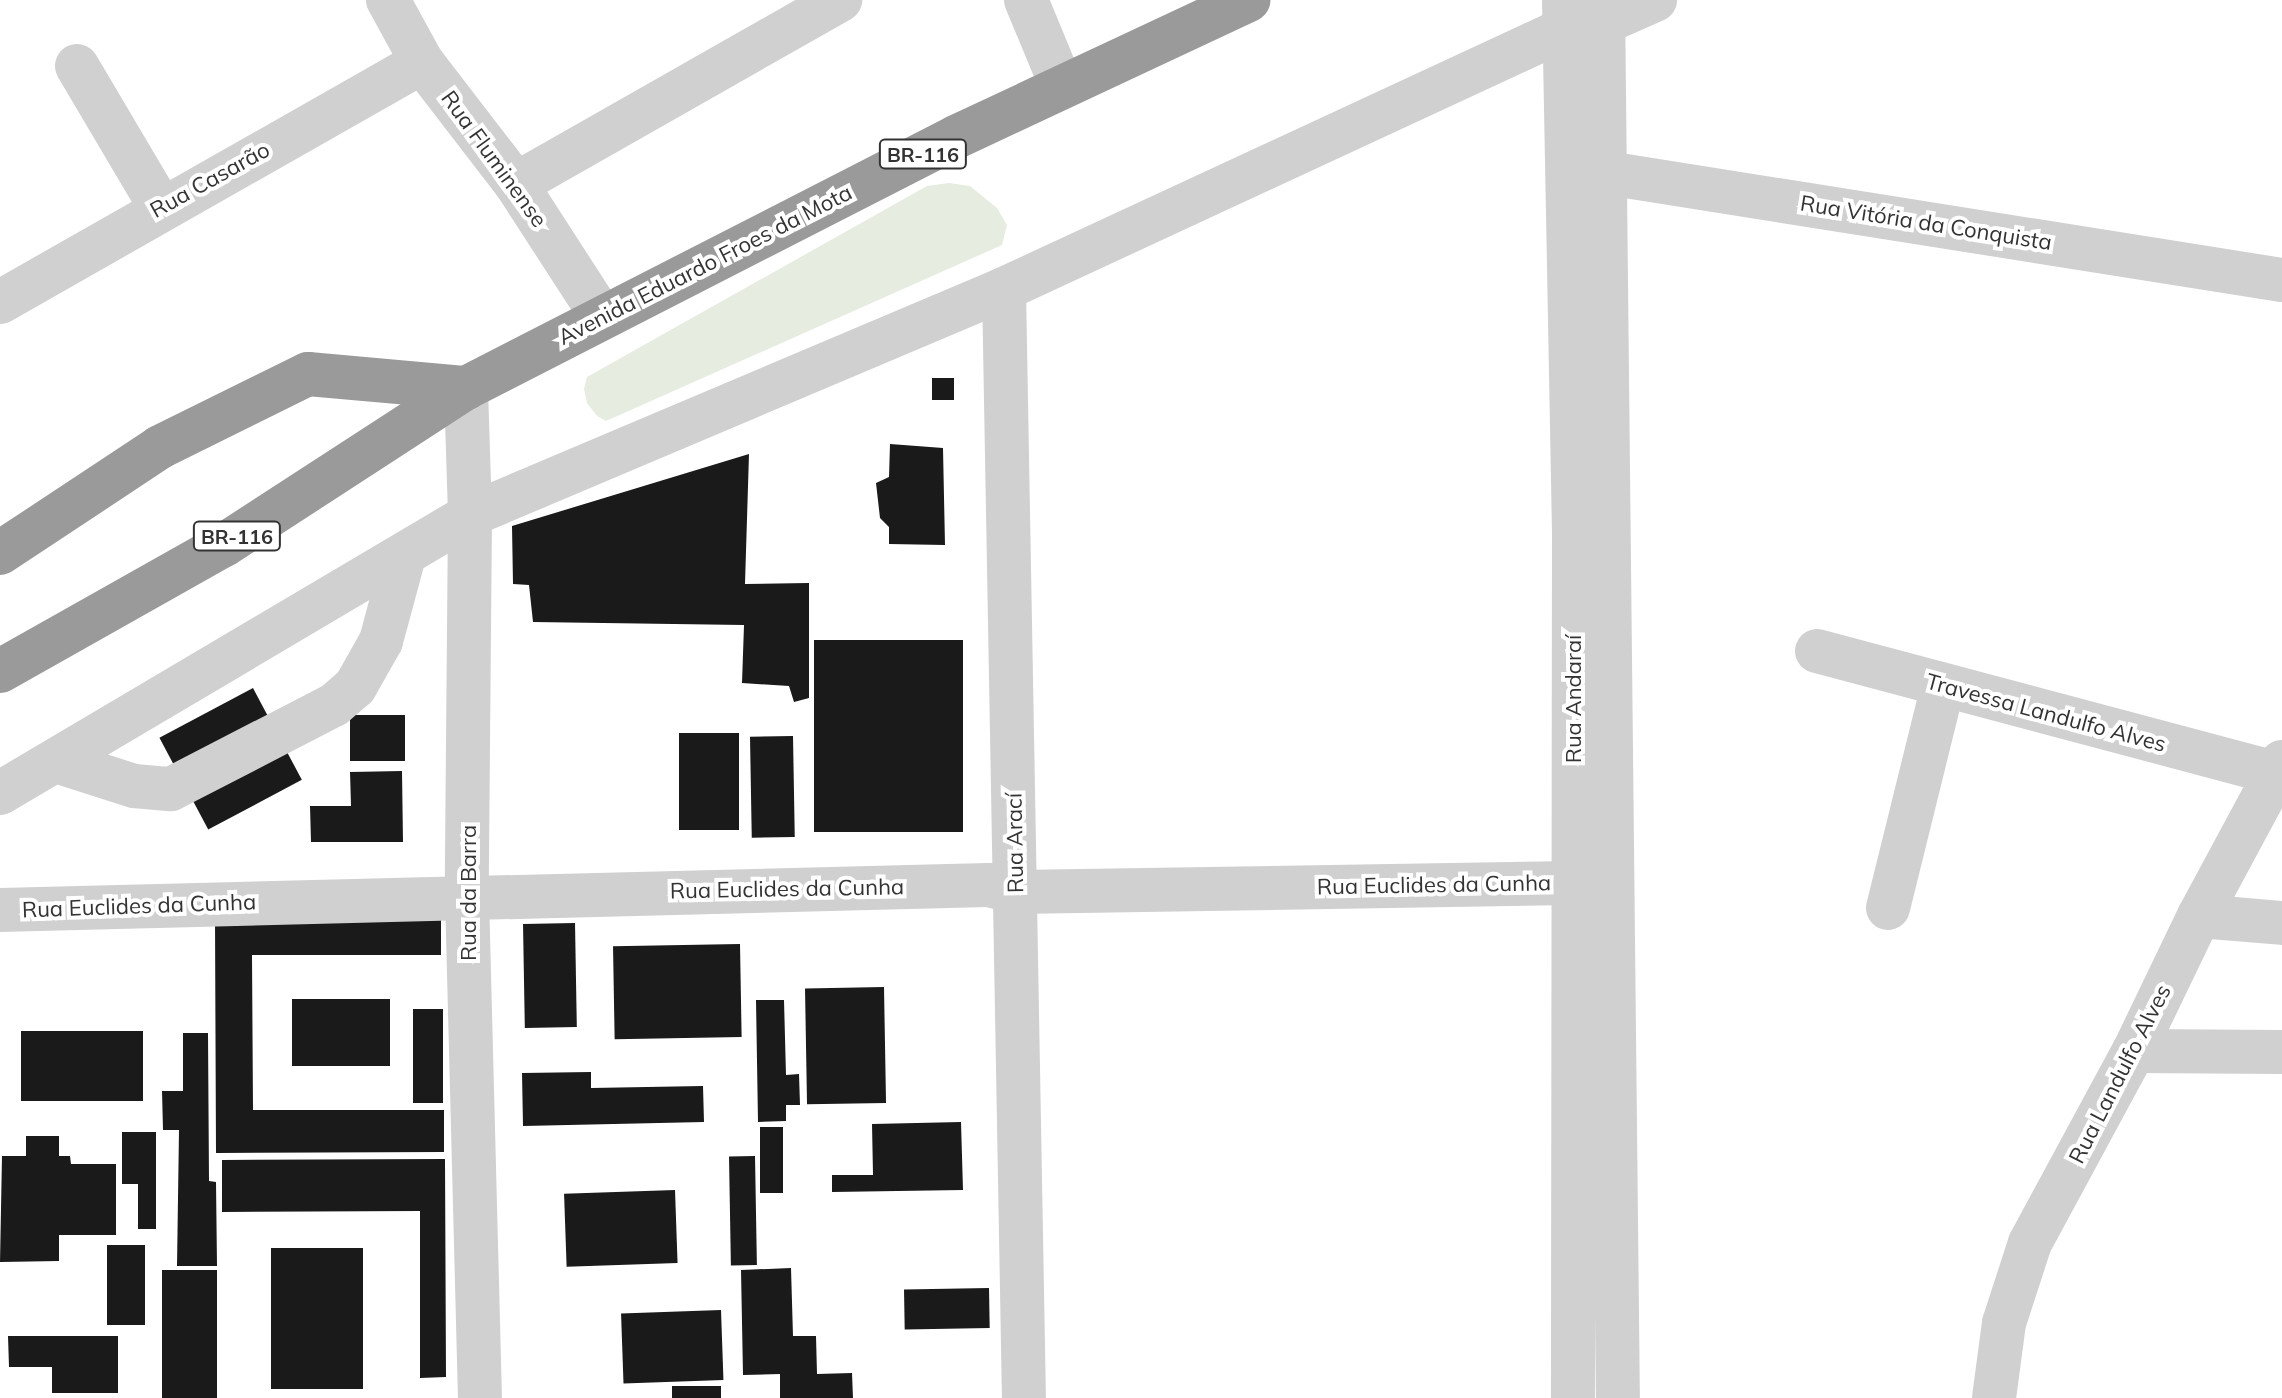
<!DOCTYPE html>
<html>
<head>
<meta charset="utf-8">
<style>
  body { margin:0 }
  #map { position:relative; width:2282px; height:1398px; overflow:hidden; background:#fff; font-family:Mulish,sans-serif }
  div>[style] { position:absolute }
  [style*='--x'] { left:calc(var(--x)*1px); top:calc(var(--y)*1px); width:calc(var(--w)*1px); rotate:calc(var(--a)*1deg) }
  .green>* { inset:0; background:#e6ecdf }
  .building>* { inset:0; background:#1a1a1a; transform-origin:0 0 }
  .minor>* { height:44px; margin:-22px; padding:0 22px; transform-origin:22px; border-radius:22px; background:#d0d0d0 }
  .highway>* { height:44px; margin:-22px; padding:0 22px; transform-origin:22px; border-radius:22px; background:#9a9a9a }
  span { translate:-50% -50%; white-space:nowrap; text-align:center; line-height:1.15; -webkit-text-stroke:8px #fff; paint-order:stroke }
  .shield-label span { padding:2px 6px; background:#fff; border:2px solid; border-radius:6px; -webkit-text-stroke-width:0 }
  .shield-label { font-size:20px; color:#333; font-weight:700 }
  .street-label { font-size:22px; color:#333 }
</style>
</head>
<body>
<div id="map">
  <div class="green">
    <div style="clip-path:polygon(949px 183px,970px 186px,997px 208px,1007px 225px,1002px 245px,606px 421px,597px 416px,587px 403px,584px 389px,587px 377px,927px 186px)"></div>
  </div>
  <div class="building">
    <div style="left:954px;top:378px;width:22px;height:22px;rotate:90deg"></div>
    <div style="clip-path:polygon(890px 444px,943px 448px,945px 545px,889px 544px,889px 527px,880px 518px,876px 483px,889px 477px)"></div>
    <div style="clip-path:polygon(749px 454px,745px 584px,809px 583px,809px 698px,794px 702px,789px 686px,742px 683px,744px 625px,533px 622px,529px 585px,513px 584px,512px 526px)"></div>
    <div style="left:814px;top:640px;width:149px;height:192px"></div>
    <div style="left:253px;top:688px;width:104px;height:106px;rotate:62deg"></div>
    <div style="left:350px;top:715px;width:55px;height:46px"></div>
    <div style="left:679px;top:733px;width:60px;height:97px"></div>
    <div style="left:793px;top:736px;width:101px;height:43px;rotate:89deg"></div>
    <div style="clip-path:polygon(402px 771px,403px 842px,311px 842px,310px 806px,351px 806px,350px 772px)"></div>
    <div style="clip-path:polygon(215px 920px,441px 920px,441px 955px,252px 955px,253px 1110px,444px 1110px,444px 1152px,216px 1153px)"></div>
    <div style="left:575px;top:923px;width:104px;height:52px;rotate:89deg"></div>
    <div style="left:740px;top:944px;width:93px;height:127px;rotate:89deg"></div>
    <div style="left:884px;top:987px;width:116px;height:79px;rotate:89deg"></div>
    <div style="left:292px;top:999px;width:98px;height:67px"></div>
    <div style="clip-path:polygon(756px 1000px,784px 1000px,786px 1075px,799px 1074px,800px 1105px,786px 1105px,786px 1121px,758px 1122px)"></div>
    <div style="left:413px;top:1009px;width:30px;height:94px"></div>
    <div style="left:21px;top:1031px;width:122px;height:70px"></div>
    <div style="clip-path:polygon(183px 1033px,208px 1033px,209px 1181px,216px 1182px,217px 1266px,177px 1266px,179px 1130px,163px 1130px,162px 1091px,183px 1091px)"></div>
    <div style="clip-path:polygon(591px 1072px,591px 1088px,703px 1086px,704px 1122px,523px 1126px,522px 1073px)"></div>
    <div style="clip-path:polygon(961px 1122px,963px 1190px,832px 1192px,832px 1175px,873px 1175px,872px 1124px)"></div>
    <div style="left:760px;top:1127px;width:23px;height:66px"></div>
    <div style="clip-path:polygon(122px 1132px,156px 1132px,156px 1229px,138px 1229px,138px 1184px,122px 1184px)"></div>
    <div style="clip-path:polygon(26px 1136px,59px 1136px,59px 1156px,70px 1156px,71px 1164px,116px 1164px,116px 1235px,59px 1235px,59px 1261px,0 1262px,2px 1156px,26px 1156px)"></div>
    <div style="left:755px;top:1156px;width:109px;height:26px;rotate:89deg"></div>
    <div style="clip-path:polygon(445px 1159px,446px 1377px,420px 1378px,420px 1211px,222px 1212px,222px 1160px)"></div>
    <div style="left:675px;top:1190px;width:73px;height:111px;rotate:88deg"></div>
    <div style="left:107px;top:1245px;width:38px;height:80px"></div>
    <div style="left:271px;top:1248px;width:92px;height:141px"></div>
    <div style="clip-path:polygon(791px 1268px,793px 1336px,816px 1336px,817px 1374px,852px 1373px,853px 1398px,780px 1398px,780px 1374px,743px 1375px,741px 1270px)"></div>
    <div style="left:217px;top:1270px;width:128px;height:55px;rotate:90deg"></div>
    <div style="left:989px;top:1288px;width:40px;height:85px;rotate:89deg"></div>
    <div style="left:721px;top:1310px;width:70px;height:100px;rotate:88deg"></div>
    <div style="clip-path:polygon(8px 1336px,118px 1336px,118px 1393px,52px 1393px,52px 1367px,9px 1367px)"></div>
    <div style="left:672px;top:1386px;width:49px;height:12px"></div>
  </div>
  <div class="minor">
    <div style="--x:388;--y:0;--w:71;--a:61.3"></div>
    <div style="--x:422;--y:62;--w:154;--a:52.4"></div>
    <div style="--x:516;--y:184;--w:158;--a:57.1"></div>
    <div style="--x:1026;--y:0;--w:94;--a:67.5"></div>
    <div style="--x:1603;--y:0;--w:1398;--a:89.39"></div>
    <div style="--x:1564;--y:2;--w:529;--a:88.92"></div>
    <div style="--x:1574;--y:531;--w:867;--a:90.07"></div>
    <div style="--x:77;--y:66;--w:165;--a:59.4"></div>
    <div style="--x:1580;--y:175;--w:27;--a:-4"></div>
    <div style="--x:1607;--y:173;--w:683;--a:9.01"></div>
    <div style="--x:516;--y:184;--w:373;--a:-29.6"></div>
    <div style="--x:1004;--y:289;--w:1109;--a:88.97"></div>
    <div style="--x:0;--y:302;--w:485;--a:-29.6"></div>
    <div style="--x:466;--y:388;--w:127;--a:88.2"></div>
    <div style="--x:470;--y:515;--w:381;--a:90.5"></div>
    <div style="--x:467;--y:896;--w:502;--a:88.52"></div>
    <div style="--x:1817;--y:651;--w:475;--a:14.9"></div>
    <div style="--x:56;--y:761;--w:82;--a:17.8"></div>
    <div style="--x:134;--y:786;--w:37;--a:5"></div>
    <div style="--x:171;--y:789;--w:183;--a:-27.3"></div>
    <div style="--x:334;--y:705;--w:28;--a:-41"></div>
    <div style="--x:355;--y:687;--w:53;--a:-60.5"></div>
    <div style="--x:381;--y:641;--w:88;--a:-74.9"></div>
    <div style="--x:0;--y:793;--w:546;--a:-30.6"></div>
    <div style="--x:470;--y:515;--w:580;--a:-22.94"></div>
    <div style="--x:1004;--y:289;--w:621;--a:-24.87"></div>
    <div style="--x:1567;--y:28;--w:36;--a:-8"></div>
    <div style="--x:1603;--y:23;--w:57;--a:-23.9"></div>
    <div style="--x:1888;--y:908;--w:229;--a:-76.1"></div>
    <div style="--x:0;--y:910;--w:988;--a:-1.45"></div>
    <div style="--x:988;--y:885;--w:29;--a:14"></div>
    <div style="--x:1016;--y:892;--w:558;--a:-0.92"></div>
    <div style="--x:2199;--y:916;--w:83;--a:4.8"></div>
    <div style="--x:2134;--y:1051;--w:148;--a:0.4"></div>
    <div style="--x:1994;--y:1398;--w:76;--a:-82.4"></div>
    <div style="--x:2004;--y:1323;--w:84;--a:-72"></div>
    <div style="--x:2030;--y:1243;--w:218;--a:-61.6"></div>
    <div style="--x:2134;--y:1051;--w:150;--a:-64.3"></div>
    <div style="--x:2199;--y:916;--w:175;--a:-61.7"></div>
  </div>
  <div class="highway">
    <div style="--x:0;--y:553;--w:192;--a:-33.5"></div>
    <div style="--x:160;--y:447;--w:165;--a:-26.3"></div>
    <div style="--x:308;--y:374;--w:159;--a:5.1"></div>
    <div style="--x:0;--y:671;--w:257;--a:-29.4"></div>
    <div style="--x:224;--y:545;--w:288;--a:-33"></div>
    <div style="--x:466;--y:388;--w:551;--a:-27.12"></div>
    <div style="--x:956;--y:137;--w:323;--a:-25.1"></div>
  </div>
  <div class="shield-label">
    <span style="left:923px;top:154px">BR-116</span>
    <span style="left:237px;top:536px">BR-116</span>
  </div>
  <div class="street-label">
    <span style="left:494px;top:159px;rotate:54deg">Rua Fluminense</span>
    <span style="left:210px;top:180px;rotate:-29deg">Rua Casarão</span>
    <span style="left:1926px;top:223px;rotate:9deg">Rua Vitória da Conquista</span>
    <span style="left:705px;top:265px;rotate:-27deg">Avenida Eduardo Froes da Mota</span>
    <span style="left:1574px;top:699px;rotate:-90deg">Rua Andaraí</span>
    <span style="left:2046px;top:713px;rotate:15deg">Travessa Landulfo Alves</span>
    <span style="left:1015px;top:843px;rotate:-91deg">Rua Arací</span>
    <span style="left:1434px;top:885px;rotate:-1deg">Rua Euclides da Cunha</span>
    <span style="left:787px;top:889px;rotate:-1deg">Rua Euclides da Cunha</span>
    <span style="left:469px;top:893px;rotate:-90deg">Rua da Barra</span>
    <span style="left:139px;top:906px;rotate:-2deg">Rua Euclides da Cunha</span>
    <span style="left:2120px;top:1074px;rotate:-63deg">Rua Landulfo Alves</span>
  </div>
</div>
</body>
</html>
